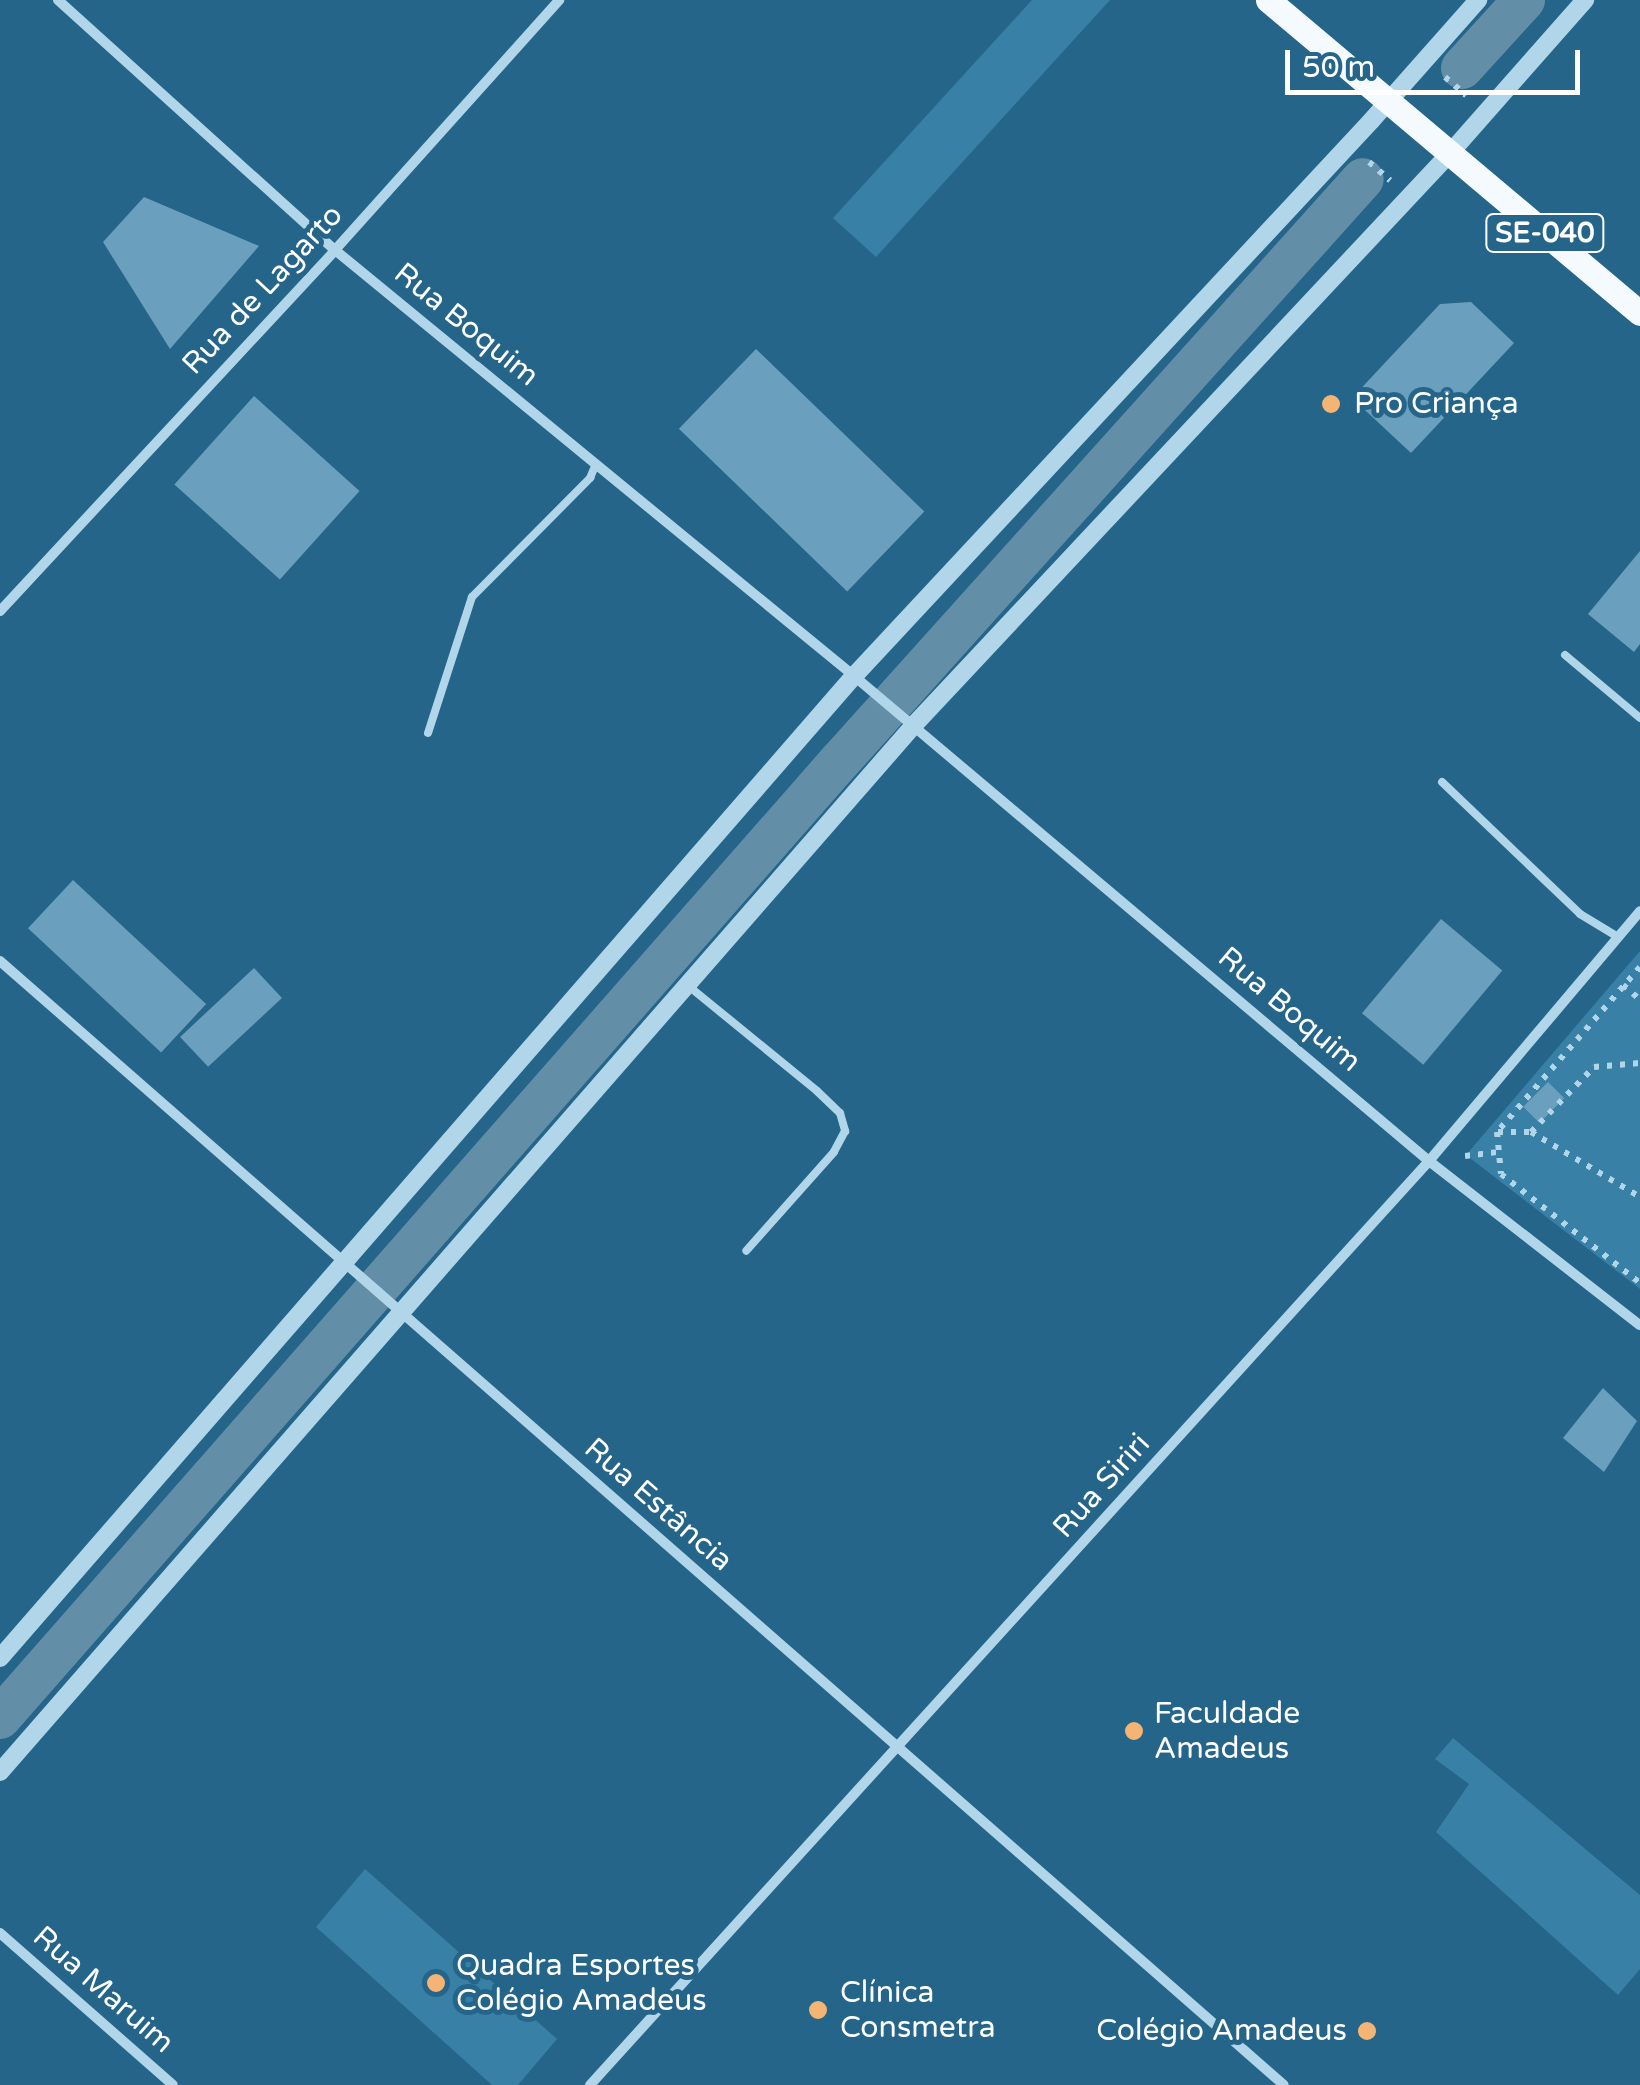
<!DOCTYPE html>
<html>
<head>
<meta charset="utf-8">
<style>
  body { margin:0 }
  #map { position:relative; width:1640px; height:2085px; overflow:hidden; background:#246589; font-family:"Varela Round",sans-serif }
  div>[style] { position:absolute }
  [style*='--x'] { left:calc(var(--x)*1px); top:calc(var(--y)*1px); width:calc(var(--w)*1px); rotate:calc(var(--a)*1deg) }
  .green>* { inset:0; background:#3980a6 }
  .canal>* { height:42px; margin:-21px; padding:0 21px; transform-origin:21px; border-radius:21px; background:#638ea7 }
  .building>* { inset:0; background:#6aa0bd; transform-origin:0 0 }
  .path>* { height:6px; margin-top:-3px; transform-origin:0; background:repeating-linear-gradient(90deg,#b1d6e9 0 5px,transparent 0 13px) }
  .service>* { height:8px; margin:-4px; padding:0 4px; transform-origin:4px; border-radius:4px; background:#b1d6e9 }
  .minor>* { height:10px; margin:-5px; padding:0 5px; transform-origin:5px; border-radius:5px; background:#b1d6e9 }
  .tertiary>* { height:18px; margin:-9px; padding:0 9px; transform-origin:9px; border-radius:9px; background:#b1d6e9 }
  .primary>* { height:25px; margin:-12.5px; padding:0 12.5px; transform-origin:12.5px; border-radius:12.5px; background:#f4fafe }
  .dots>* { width:28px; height:28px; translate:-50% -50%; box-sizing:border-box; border:5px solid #246589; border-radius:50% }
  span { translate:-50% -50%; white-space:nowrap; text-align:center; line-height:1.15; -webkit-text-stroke:10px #246589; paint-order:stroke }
  .shield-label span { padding:2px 8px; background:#246589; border:2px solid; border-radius:8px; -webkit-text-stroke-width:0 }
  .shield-label { font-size:28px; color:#fff; font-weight:700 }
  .street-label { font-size:30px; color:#fff }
  .poi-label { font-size:30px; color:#fff }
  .left { translate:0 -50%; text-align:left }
  .right { translate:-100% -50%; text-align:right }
  .scale { position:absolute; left:1285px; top:50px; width:295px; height:45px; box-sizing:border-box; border:5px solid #fff; border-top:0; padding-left:12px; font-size:30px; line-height:35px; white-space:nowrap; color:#fff; -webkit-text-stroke:8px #246589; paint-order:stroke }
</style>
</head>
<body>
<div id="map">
  <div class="green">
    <div style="clip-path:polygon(1032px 0,1110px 0,876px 257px,833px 218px)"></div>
    <div style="clip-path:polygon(1640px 951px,1640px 1289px,1466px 1155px)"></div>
    <div style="clip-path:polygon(1453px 1738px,1640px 1895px,1640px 1969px,1618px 1995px,1436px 1832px,1469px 1784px,1435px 1759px)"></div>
    <div style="clip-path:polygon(365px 1869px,557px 2039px,518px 2085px,492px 2085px,316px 1927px)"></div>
  </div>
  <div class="canal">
    <div style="--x:1462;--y:68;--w:92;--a:-47.6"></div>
    <div style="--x:0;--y:1718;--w:1273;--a:-48.73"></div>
    <div style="--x:840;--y:761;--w:782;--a:-48.06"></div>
  </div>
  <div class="building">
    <div style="clip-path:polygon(144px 197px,259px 246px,170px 349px,103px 242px)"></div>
    <div style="clip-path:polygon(1471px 302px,1514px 343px,1411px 453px,1352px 398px,1440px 304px)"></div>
    <div style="left:756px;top:349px;width:234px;height:111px;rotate:44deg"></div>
    <div style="left:254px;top:396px;width:142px;height:119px;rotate:42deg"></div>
    <div style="clip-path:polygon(1640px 551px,1640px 644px,1634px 652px,1588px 614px)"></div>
    <div style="left:73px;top:880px;width:182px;height:66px;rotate:43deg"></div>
    <div style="left:1441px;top:919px;width:80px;height:123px;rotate:40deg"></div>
    <div style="left:254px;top:968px;width:41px;height:101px;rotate:47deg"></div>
    <div style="left:1548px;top:1082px;width:23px;height:35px;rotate:45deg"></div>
    <div style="clip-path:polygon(1603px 1388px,1637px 1421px,1604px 1472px,1563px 1438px)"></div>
  </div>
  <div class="path">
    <div style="--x:1445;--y:77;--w:28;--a:41"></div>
    <div style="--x:1369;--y:162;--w:28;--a:41"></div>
    <div style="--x:1640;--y:967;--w:218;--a:130.9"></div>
    <div style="--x:1497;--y:1132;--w:42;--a:84.6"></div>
    <div style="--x:1501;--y:1174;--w:177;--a:38.1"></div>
    <div style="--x:1623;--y:985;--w:23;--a:41"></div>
    <div style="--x:1498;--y:1132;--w:33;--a:0"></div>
    <div style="--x:1531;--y:1132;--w:91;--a:-45.9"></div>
    <div style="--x:1594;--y:1067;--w:46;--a:-5"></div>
    <div style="--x:1531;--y:1132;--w:127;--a:30.8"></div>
    <div style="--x:1465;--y:1156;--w:34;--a:-7"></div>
  </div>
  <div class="service">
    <div style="--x:1565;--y:655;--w:98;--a:40"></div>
    <div style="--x:428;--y:733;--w:143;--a:-72.1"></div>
    <div style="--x:472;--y:597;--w:168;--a:-45.2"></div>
    <div style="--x:590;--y:478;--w:15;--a:-67"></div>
    <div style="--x:1442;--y:782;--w:191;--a:43.7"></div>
    <div style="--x:1580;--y:914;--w:44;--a:31.2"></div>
    <div style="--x:686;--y:984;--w:169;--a:39.2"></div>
    <div style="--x:817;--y:1091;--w:32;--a:44"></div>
    <div style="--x:840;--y:1113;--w:19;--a:74"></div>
    <div style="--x:845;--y:1131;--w:24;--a:118"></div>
    <div style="--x:834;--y:1152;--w:132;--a:131.6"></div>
  </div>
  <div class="minor">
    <div style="--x:58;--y:0;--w:373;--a:42.1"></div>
    <div style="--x:335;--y:250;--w:671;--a:39.38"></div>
    <div style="--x:854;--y:676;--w:752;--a:40.15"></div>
    <div style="--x:1429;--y:1161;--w:267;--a:37.9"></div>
    <div style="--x:0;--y:611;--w:492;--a:-47.1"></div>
    <div style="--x:335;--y:250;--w:336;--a:-48.1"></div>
    <div style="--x:0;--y:961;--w:1706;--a:41.2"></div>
    <div style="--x:0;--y:1933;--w:230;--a:41.3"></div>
    <div style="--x:590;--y:2085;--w:1248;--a:-47.76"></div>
    <div style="--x:1429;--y:1161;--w:327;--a:-49.8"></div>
  </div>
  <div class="tertiary">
    <div style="--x:0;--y:1658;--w:1301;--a:-48.99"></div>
    <div style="--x:854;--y:676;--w:758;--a:-47.03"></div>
    <div style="--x:1371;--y:121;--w:162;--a:-48.5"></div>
    <div style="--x:0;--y:1772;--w:1388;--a:-48.88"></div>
    <div style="--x:913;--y:726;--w:787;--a:-46.85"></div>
    <div style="--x:1451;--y:152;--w:203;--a:-48.6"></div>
  </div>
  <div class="primary">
    <div style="--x:1268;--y:0;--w:486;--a:40.1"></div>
  </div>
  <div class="dots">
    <div style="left:1331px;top:404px;background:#f4b574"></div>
    <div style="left:1134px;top:1731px;background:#f4b574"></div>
    <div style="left:436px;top:1983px;background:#f4b574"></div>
    <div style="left:818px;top:2010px;background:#f4b574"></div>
    <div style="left:1367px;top:2031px;background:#f4b574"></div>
  </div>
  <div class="shield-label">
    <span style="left:1545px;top:233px">SE-040</span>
  </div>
  <div class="street-label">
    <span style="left:263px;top:290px;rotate:-47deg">Rua de Lagarto</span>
    <span style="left:466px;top:325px;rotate:39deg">Rua Boquim</span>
    <span style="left:1289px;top:1010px;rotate:40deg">Rua Boquim</span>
    <span style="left:1102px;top:1486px;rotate:-48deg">Rua Siriri</span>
    <span style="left:658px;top:1505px;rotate:41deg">Rua Estância</span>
    <span style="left:103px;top:1990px;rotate:41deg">Rua Maruim</span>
  </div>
  <div class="poi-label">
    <span class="left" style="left:1354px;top:404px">Pro Criança</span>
    <span class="left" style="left:1154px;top:1731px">Faculdade<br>Amadeus</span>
    <span class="left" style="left:456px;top:1983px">Quadra Esportes<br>Colégio Amadeus</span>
    <span class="left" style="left:840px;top:2010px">Clínica<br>Consmetra</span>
    <span class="right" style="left:1347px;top:2031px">Colégio Amadeus</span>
  </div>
  <div class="scale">50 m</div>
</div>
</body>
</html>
